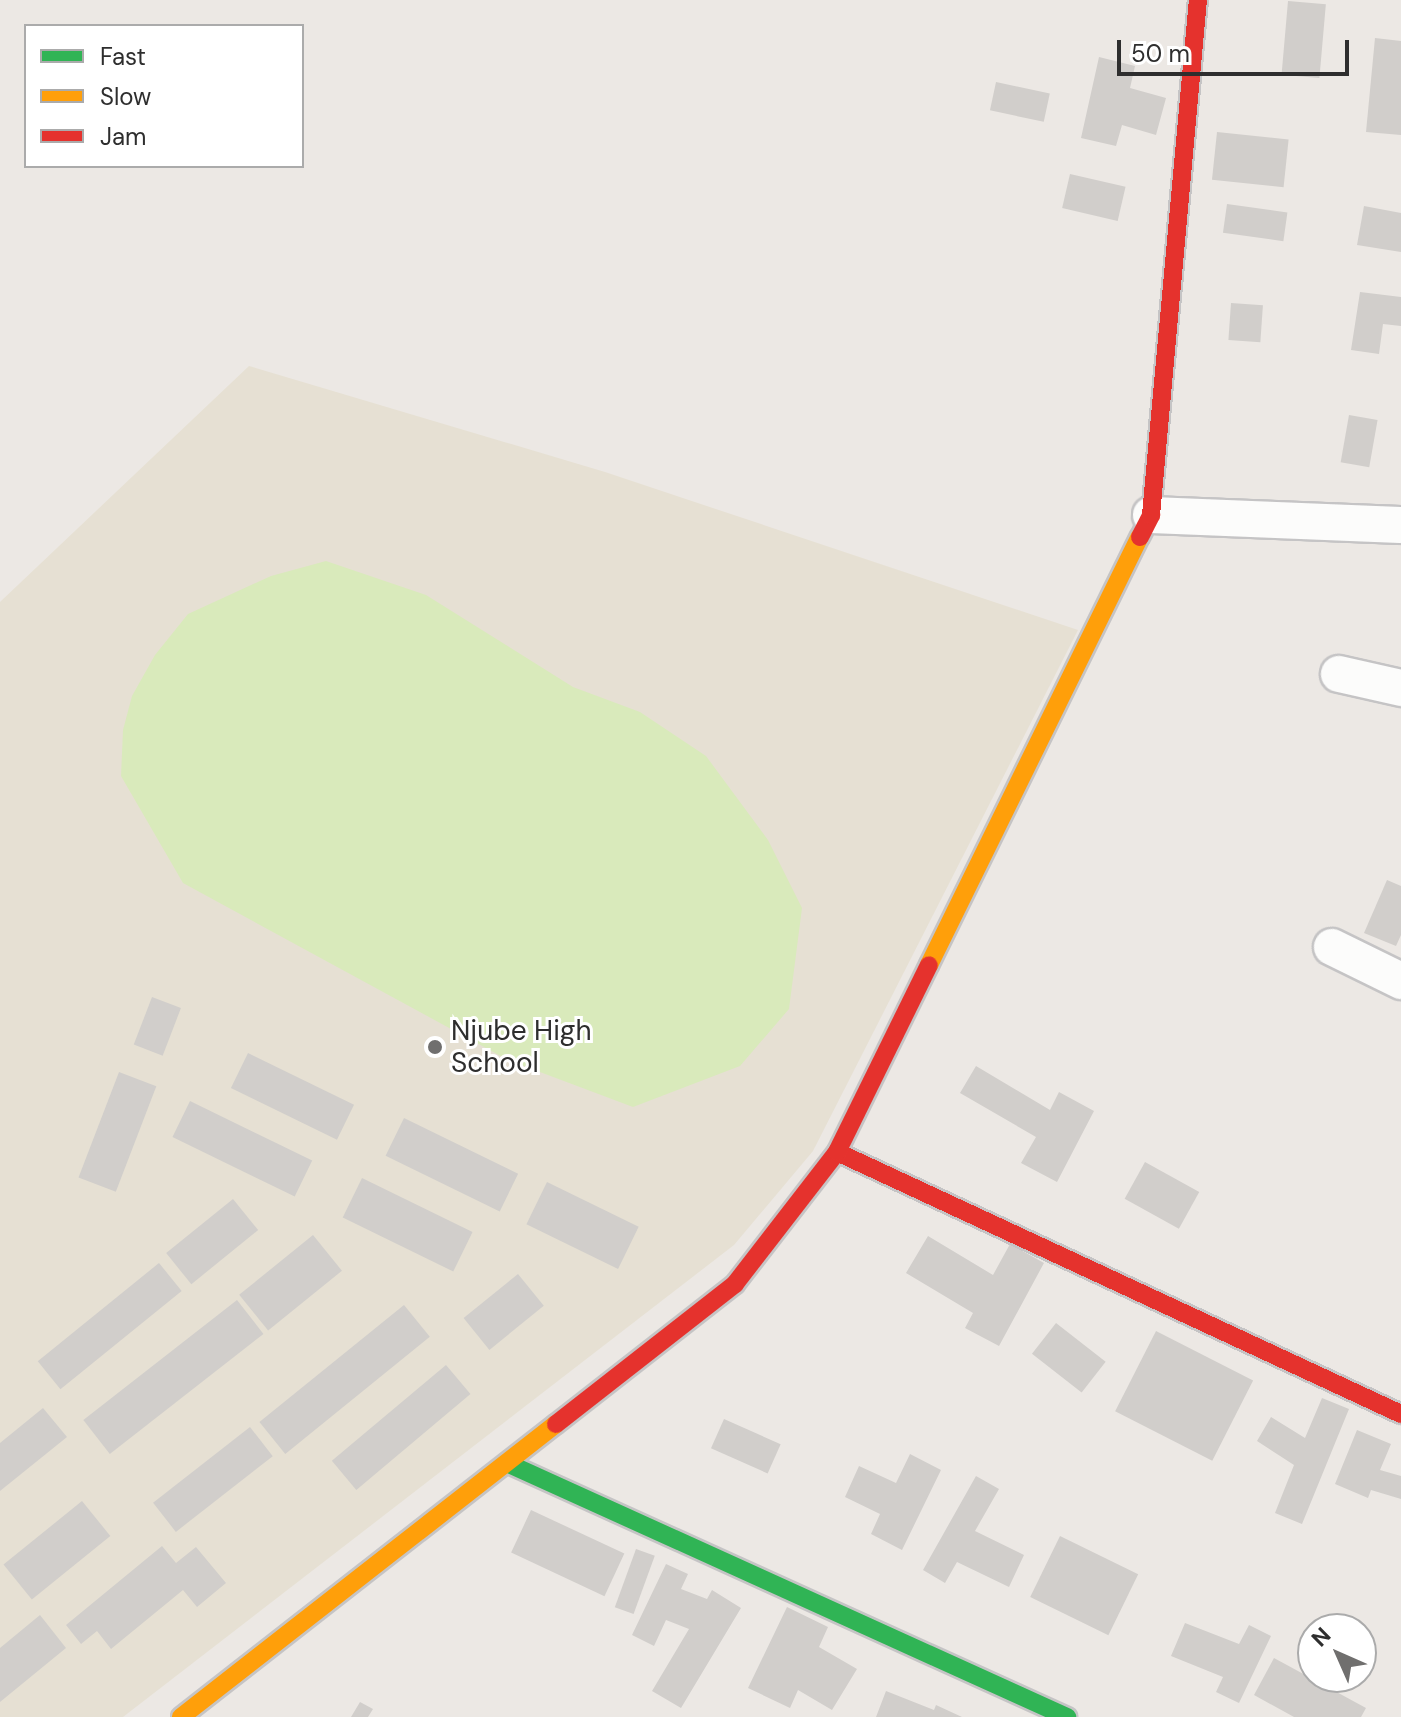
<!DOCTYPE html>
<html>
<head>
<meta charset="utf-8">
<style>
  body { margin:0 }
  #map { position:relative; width:1401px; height:1717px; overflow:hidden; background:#ece8e4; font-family:"DM Sans",sans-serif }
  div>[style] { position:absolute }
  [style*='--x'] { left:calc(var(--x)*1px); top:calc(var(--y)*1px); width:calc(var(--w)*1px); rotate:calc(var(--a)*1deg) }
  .education>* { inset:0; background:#e6e0d3 }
  .pitch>* { inset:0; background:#d9eabb }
  .building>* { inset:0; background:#d1cecb; transform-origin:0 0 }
  .roads { filter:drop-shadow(2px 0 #c5c4c5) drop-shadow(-2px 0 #c5c4c5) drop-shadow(0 2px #c5c4c5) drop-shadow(0 -2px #c5c4c5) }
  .street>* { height:36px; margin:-18px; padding:0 18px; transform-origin:18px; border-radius:18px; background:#fcfcfb }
  .fast>* { height:18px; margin:-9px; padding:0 9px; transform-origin:9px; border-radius:9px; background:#30b455 }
  .slow>* { height:18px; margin:-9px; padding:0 9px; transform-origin:9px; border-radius:9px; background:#ff9f0a }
  .jam>* { height:18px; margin:-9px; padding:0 9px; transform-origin:9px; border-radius:9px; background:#e5322d }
  .dots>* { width:22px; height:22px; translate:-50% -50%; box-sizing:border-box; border:4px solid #fff; border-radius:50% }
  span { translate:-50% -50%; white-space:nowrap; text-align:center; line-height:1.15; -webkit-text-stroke:6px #fff; paint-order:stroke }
  .poi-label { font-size:28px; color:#2e2e2e }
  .left { translate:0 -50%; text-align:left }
  .legend { position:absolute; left:24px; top:24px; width:280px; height:144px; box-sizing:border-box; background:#fff; border:2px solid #ababab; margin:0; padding:10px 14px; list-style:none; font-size:24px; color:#2e2e2e }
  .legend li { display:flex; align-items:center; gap:16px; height:40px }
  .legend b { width:40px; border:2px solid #ababab }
  .north { position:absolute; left:1297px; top:1613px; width:80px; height:80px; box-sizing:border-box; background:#fff; border:2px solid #ababab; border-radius:50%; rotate:315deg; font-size:22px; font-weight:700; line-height:32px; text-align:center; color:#2e2e2e }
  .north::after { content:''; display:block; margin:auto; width:28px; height:36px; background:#706f6e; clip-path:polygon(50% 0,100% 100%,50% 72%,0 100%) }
  .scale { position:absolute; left:1117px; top:40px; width:232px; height:36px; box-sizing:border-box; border:4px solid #2e2e2e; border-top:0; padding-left:10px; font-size:24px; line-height:28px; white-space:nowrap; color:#2e2e2e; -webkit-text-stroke:6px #fff; paint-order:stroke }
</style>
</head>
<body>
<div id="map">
  <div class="education">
    <div style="clip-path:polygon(249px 366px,605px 472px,1078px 630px,813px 1151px,734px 1245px,123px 1717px,0 1717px,0 602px)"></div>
  </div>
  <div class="pitch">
    <div style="clip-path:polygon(326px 561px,426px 595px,573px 687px,640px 712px,706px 756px,768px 840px,802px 908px,789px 1009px,740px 1066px,633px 1107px,508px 1060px,183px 883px,121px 776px,123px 730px,132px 696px,155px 655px,188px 614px,271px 576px)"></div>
  </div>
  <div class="building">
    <div style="left:1288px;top:1px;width:38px;height:74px;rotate:5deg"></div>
    <div style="clip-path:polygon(1375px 38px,1401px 41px,1401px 135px,1366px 132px)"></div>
    <div style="clip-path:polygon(1099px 57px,1135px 66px,1130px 88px,1166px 98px,1156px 135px,1122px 125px,1116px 146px,1081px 138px)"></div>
    <div style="left:996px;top:82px;width:55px;height:29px;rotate:12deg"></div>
    <div style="left:1217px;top:132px;width:72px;height:48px;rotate:6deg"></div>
    <div style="left:1070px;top:174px;width:57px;height:35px;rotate:13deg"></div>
    <div style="left:1227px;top:204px;width:61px;height:29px;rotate:8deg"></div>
    <div style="clip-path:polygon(1364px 206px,1401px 213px,1401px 252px,1357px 245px)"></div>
    <div style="clip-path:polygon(1360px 292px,1401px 297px,1401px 326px,1383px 324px,1379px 354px,1351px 350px)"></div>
    <div style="left:1231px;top:303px;width:32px;height:37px;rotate:4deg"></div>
    <div style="left:1349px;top:415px;width:29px;height:48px;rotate:10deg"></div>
    <div style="clip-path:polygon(1387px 880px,1401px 886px,1401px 935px,1396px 946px,1364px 933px)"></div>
    <div style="left:152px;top:997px;width:31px;height:51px;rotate:21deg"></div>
    <div style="left:248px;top:1053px;width:118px;height:39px;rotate:26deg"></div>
    <div style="clip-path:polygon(976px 1066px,1050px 1110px,1059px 1092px,1094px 1111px,1057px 1182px,1021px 1163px,1036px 1137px,960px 1093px)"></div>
    <div style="left:119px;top:1072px;width:40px;height:113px;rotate:21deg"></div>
    <div style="left:190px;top:1101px;width:136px;height:40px;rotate:26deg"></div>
    <div style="left:404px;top:1118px;width:127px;height:42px;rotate:26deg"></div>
    <div style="left:1145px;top:1162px;width:62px;height:42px;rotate:29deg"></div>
    <div style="left:362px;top:1178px;width:123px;height:44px;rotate:26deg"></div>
    <div style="left:547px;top:1182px;width:102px;height:47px;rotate:26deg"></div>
    <div style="left:233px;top:1199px;width:40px;height:86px;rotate:51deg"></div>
    <div style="left:313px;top:1235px;width:46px;height:95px;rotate:51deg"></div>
    <div style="clip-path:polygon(928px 1236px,993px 1275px,1010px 1244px,1044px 1263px,999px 1346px,965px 1328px,973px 1313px,906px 1273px)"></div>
    <div style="left:159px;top:1263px;width:36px;height:156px;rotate:51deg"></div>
    <div style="left:518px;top:1274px;width:41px;height:70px;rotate:51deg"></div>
    <div style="left:237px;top:1300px;width:43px;height:195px;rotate:52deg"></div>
    <div style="left:404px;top:1305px;width:41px;height:186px;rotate:51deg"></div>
    <div style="left:1056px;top:1323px;width:63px;height:39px;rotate:38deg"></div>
    <div style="left:1156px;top:1331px;width:109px;height:90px;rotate:27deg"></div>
    <div style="left:446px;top:1365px;width:38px;height:149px;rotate:50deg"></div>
    <div style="clip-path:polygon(1322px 1398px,1349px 1409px,1302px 1524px,1275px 1513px,1294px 1465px,1257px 1441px,1271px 1417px,1305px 1438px)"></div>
    <div style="clip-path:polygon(43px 1408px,67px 1437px,0 1491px,0 1443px)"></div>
    <div style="left:724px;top:1419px;width:62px;height:32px;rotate:24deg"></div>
    <div style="left:250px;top:1427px;width:37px;height:123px;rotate:52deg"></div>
    <div style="clip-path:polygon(1357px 1430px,1391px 1444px,1380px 1470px,1401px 1476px,1401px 1499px,1371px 1490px,1368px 1498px,1335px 1484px)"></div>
    <div style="clip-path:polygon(910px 1454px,941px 1470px,902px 1550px,871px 1534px,880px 1514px,845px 1497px,859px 1466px,896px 1483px)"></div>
    <div style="clip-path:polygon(976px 1476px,999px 1489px,975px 1531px,1024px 1555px,1009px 1587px,957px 1562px,945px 1583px,923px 1570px)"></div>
    <div style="left:82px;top:1501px;width:45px;height:101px;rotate:51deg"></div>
    <div style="left:531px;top:1510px;width:103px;height:47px;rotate:25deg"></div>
    <div style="left:1060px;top:1536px;width:87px;height:68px;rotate:26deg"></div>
    <div style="clip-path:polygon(162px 1546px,176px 1563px,196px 1547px,226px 1583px,197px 1607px,183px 1590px,111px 1649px,97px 1631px,81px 1644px,66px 1625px)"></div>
    <div style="left:636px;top:1549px;width:20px;height:62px;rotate:20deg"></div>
    <div style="clip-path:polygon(666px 1564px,688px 1574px,681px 1589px,707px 1599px,712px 1590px,741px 1608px,681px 1708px,652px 1691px,689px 1629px,666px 1620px,654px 1646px,632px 1635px)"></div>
    <div style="clip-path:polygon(787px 1607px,828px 1627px,819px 1647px,857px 1669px,832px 1710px,798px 1690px,790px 1708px,748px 1688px)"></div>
    <div style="clip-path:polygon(40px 1615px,66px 1648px,0 1702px,0 1648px)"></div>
    <div style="clip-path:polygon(1185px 1623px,1239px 1644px,1249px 1625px,1271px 1636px,1239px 1703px,1216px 1692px,1223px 1677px,1171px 1656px)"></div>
    <div style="clip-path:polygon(1274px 1658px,1366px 1708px,1361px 1717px,1294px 1717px,1254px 1695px)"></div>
    <div style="clip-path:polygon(886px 1691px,934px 1710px,936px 1705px,962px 1717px,876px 1717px)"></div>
    <div style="clip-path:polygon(360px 1702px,373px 1709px,368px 1717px,351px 1717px)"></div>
  </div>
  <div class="roads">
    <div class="street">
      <div style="--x:1151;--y:515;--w:250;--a:2.3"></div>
      <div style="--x:1339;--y:674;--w:64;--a:12.7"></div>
      <div style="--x:1332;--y:947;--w:77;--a:26.2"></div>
    </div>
    <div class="fast">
      <div style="--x:509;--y:1464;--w:613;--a:24.39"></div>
    </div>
    <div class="slow">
      <div style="--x:929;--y:965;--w:477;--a:-63.8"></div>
      <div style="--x:181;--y:1717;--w:476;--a:-38"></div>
    </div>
    <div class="jam">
      <div style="--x:1140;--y:537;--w:25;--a:-63"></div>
      <div style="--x:1151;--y:515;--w:517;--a:-84.79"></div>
      <div style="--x:837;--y:1152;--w:622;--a:24.92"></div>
      <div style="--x:556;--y:1424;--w:227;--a:-38"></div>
      <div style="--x:735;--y:1284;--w:167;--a:-52.3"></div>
      <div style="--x:837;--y:1152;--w:208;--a:-63.8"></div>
    </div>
  </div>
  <div class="dots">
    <div style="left:435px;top:1047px;background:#706f6e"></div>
  </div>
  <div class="poi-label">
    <span class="left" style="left:451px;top:1047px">Njube High<br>School</span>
  </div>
  <ul class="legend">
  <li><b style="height:10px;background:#30b455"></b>Fast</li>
  <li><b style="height:10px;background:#ff9f0a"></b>Slow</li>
  <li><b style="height:10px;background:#e5322d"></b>Jam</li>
  </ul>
  <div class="north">N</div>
  <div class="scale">50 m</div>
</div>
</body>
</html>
